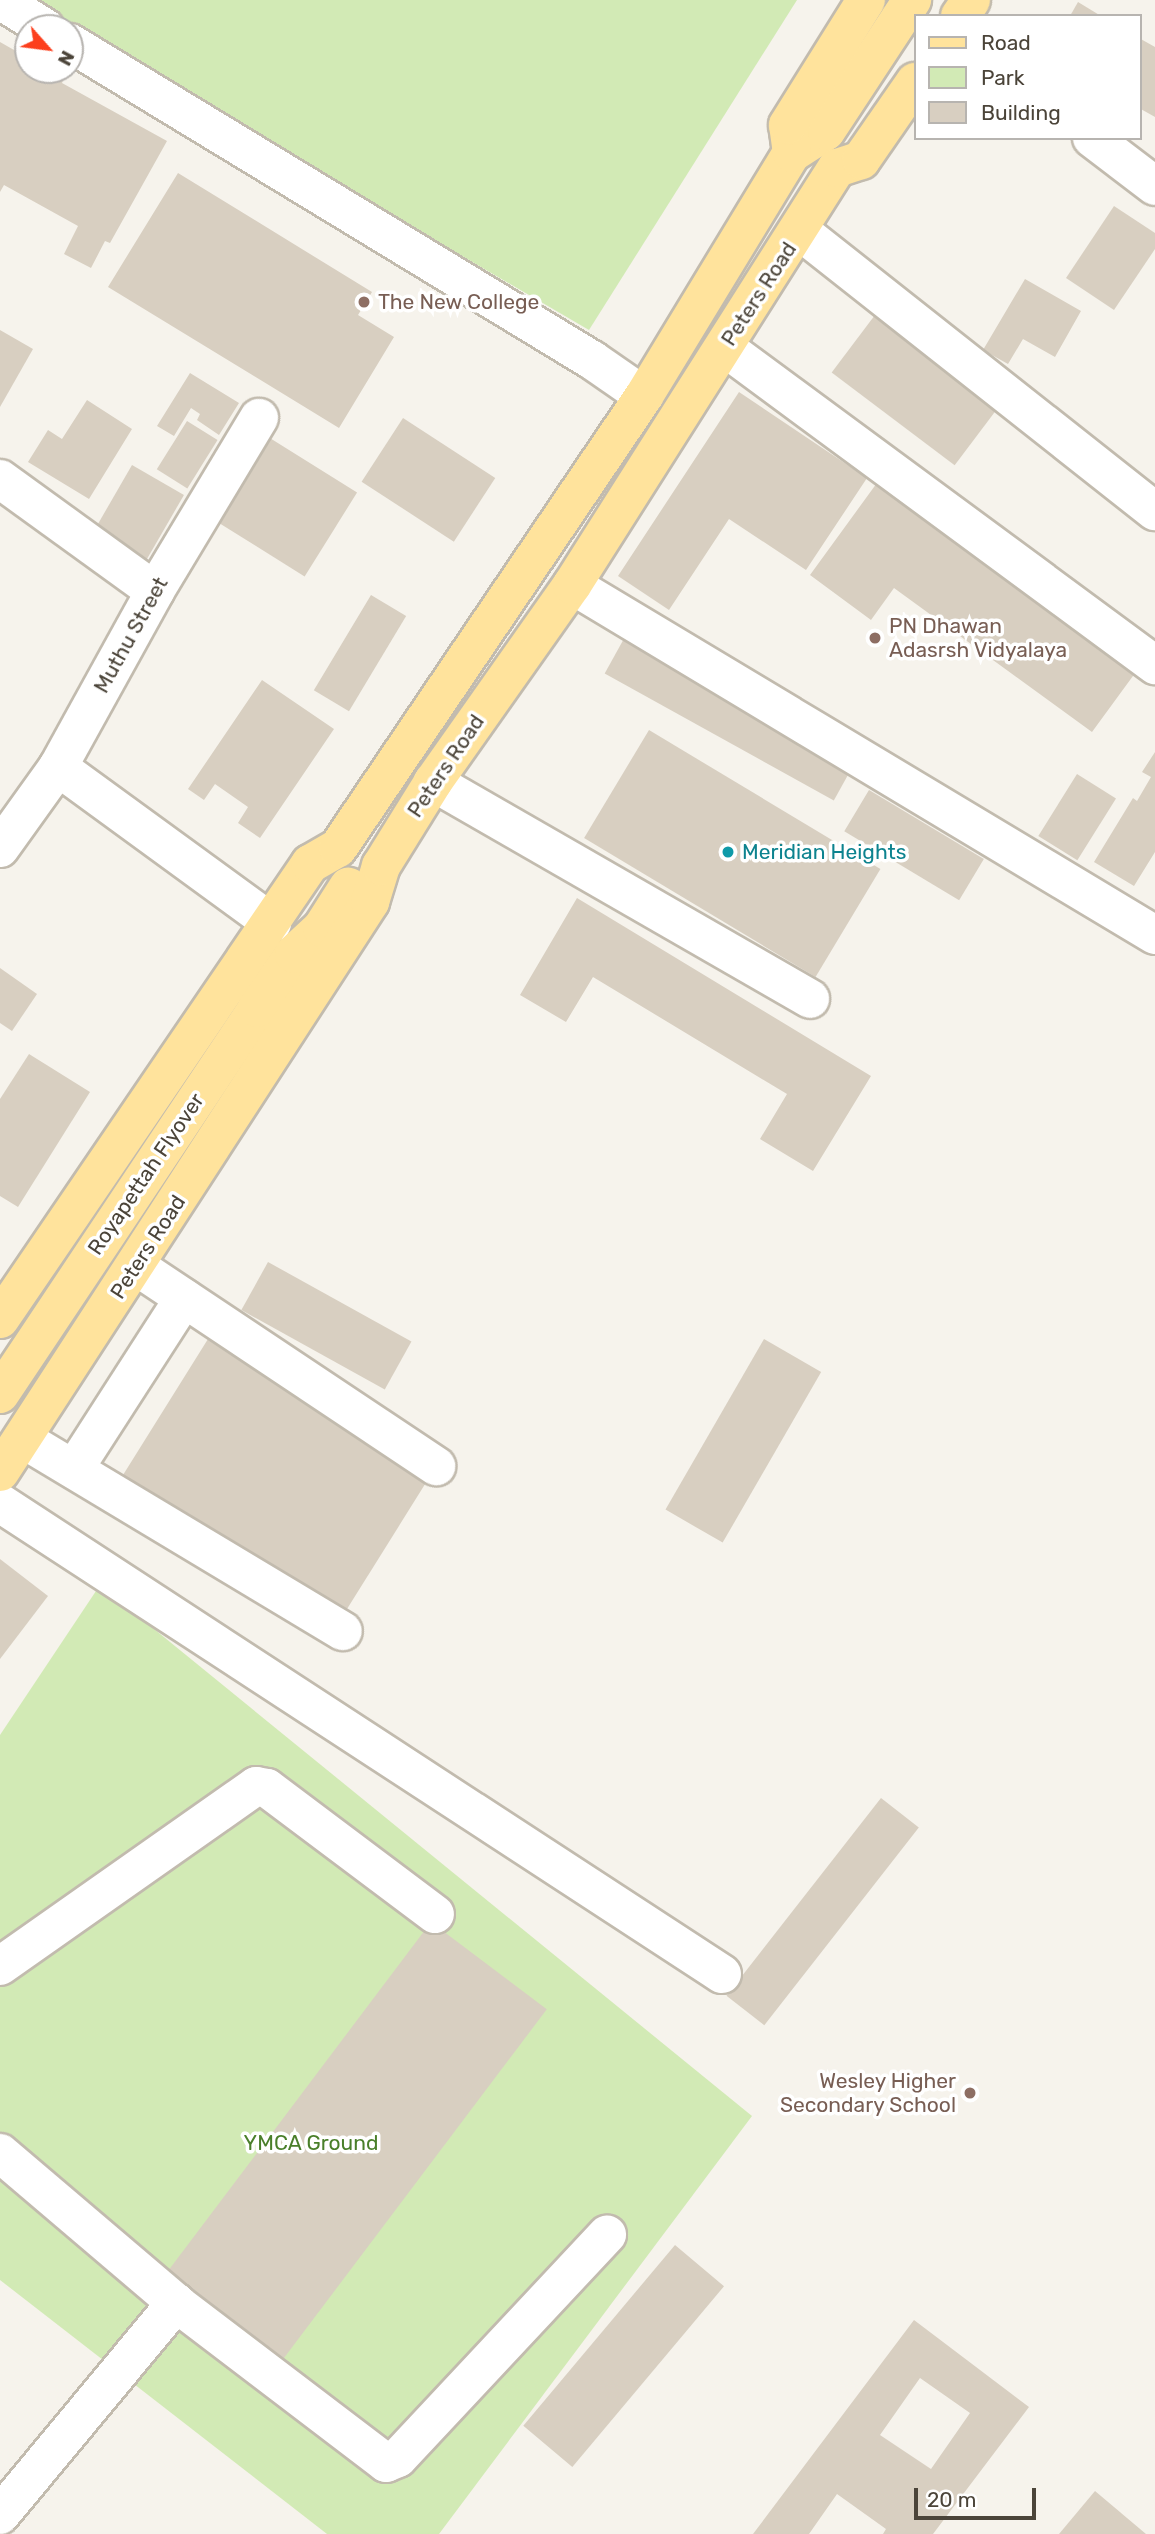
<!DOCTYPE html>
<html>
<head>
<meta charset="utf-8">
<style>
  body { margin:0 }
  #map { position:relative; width:1155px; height:2534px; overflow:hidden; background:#f6f3ec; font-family:Rubik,sans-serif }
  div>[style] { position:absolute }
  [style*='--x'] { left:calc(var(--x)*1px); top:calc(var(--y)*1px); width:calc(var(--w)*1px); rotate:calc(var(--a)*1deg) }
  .green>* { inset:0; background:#d2eab5 }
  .building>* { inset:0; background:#d8cfc1; transform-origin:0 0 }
  .roads { filter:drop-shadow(2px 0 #c2bbae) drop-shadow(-2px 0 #c2bbae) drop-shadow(0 2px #c2bbae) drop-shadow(0 -2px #c2bbae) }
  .minor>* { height:38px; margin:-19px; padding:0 19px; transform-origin:19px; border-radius:19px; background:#fff }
  .major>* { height:38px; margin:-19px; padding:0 19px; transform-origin:19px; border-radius:19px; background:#ffe39c }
  .dots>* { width:19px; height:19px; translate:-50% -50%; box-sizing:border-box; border:4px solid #fff; border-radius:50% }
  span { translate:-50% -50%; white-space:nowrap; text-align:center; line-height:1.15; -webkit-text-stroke:7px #fff; paint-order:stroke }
  .street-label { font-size:21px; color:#4b4439 }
  .education-label { font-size:21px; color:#785e54 }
  .left { translate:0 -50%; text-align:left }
  .right { translate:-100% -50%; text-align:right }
  .culture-label { font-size:21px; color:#0d838f }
  .park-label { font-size:21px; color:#4a7f2a }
  .legend { position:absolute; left:914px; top:14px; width:228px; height:126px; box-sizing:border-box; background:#fff; border:2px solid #b7b4b0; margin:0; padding:9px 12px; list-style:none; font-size:21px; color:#4b4439 }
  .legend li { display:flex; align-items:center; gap:14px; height:35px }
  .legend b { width:35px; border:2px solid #b7b4b0 }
  .north { position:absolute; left:14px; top:14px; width:70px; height:70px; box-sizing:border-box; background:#fff; border:2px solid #b7b4b0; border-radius:50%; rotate:118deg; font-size:19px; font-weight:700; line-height:28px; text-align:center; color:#4b4439 }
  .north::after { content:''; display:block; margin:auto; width:24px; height:32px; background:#fc3f1d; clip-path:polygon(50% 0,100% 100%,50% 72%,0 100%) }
  .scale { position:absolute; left:914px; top:2488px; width:122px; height:32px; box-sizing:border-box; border:4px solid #4b4439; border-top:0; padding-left:9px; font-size:21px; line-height:24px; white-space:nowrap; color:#4b4439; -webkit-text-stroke:5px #fff; paint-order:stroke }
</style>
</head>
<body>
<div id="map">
  <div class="green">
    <div style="clip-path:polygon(23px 0,797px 0,589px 330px)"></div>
    <div style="clip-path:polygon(100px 1585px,752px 2116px,439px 2534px,327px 2534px,0 2280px,0 1735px)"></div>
  </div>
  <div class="building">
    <div style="clip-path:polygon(1078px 2px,1101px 16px,1070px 16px)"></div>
    <div style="clip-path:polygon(1139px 38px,1155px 47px,1155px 117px,1139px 108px)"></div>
    <div style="clip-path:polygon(0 42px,28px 58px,28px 70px,50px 70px,64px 78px,62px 83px,167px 141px,110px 243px,105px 241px,91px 268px,64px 254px,78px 226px,4px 185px,0 192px)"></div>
    <div style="clip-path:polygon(178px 173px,372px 292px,358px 315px,394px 337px,339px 428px,108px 287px)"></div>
    <div style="clip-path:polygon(1114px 206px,1155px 233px,1155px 249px,1114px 310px,1066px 278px)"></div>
    <div style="clip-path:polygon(1025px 279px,1081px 311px,1055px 357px,1023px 339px,1008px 364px,983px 350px)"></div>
    <div style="left:878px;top:311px;width:154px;height:77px;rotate:37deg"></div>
    <div style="clip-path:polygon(0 330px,33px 349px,0 407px)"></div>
    <div style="clip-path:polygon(190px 373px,239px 403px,219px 435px,197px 420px,200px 414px,191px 408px,174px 436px,157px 426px)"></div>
    <div style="clip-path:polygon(739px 392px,867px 478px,806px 570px,729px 519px,669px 610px,618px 576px)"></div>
    <div style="clip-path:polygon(87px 400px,132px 429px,89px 499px,28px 462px,48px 430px,62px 439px)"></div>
    <div style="left:403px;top:418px;width:110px;height:76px;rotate:33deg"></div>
    <div style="left:187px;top:421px;width:36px;height:57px;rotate:32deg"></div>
    <div style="left:257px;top:430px;width:118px;height:99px;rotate:32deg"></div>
    <div style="left:132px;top:465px;width:60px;height:85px;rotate:30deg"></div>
    <div style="clip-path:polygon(882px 476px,1141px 665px,1092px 732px,894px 588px,871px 620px,810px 575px)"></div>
    <div style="left:371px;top:595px;width:41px;height:111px;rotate:31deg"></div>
    <div style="left:626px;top:635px;width:262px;height:44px;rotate:29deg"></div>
    <div style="clip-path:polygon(262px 680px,334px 729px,260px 838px,238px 823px,248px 807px,215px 784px,204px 800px,188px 789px)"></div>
    <div style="left:649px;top:730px;width:270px;height:126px;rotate:31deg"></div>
    <div style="clip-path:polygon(1155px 752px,1155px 852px,1134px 886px,1094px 862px,1133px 798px,1137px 801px,1151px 777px,1142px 772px)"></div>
    <div style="left:1077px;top:774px;width:46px;height:73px;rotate:32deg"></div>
    <div style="left:869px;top:790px;width:134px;height:48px;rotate:31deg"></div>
    <div style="clip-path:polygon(577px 898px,871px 1076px,813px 1171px,760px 1139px,787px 1094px,593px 977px,566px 1022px,520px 995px)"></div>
    <div style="clip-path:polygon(0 968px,37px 994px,12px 1031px,0 1023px)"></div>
    <div style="clip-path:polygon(29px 1054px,90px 1092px,18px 1207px,0 1196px,0 1099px)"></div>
    <div style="left:268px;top:1262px;width:164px;height:55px;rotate:29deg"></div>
    <div style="left:208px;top:1339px;width:261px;height:168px;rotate:32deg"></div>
    <div style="left:764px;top:1339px;width:66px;height:197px;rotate:30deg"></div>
    <div style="clip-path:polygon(0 1559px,48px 1596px,0 1659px)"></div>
    <div style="left:881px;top:1798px;width:48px;height:251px;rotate:38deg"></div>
    <div style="left:431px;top:1922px;width:145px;height:438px;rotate:37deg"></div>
    <div style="left:675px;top:2245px;width:64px;height:236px;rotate:40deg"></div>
    <div style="clip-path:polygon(evenodd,914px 2320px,1029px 2407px,933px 2534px,883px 2534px,886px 2529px,837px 2494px,809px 2534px,753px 2534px,914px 2320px,920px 2378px,970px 2413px,931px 2469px,880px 2435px,920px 2378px)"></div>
    <div style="clip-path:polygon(1095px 2491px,1146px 2534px,1059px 2534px)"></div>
  </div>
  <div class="roads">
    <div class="minor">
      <div style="--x:0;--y:0;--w:53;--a:31.9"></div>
      <div style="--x:70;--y:43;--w:611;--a:31.27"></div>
      <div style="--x:592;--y:360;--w:63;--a:34.7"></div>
      <div style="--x:1092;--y:138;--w:79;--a:37.3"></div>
      <div style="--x:800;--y:231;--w:452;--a:38.3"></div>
      <div style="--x:724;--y:347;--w:536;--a:36.42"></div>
      <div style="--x:0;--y:479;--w:191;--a:35.9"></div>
      <div style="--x:572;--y:585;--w:680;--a:30.98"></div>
      <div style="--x:58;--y:767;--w:265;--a:36.1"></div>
      <div style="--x:433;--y:782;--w:435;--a:29.9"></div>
      <div style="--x:0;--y:848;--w:100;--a:-54.4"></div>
      <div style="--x:58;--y:767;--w:201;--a:-61.1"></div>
      <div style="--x:155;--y:591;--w:202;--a:-59"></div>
      <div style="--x:136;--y:1266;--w:361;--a:33.7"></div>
      <div style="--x:23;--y:1439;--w:373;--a:31"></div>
      <div style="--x:74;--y:1469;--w:203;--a:-57.2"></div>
      <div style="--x:0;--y:1503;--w:862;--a:33.12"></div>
      <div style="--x:0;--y:1966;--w:313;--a:-35.1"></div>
      <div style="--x:256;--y:1786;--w:11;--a:10"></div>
      <div style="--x:267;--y:1788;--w:210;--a:36.9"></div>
      <div style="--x:0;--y:2153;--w:231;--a:40.4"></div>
      <div style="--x:176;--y:2303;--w:264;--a:37.3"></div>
      <div style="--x:386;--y:2463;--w:13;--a:-23"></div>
      <div style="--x:398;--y:2458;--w:306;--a:-46.9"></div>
      <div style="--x:0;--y:2515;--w:276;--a:-50.3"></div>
    </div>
    <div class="major">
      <div style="--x:960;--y:16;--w:19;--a:-55"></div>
      <div style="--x:792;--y:153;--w:40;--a:-32.9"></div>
      <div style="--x:826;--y:131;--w:157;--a:-56.7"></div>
      <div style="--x:0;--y:1319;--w:551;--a:-55.73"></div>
      <div style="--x:310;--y:864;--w:32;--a:-30"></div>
      <div style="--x:338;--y:848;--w:546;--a:-55.9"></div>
      <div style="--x:644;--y:396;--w:285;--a:-58.7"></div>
      <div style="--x:792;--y:153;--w:28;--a:-98"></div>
      <div style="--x:788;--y:125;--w:147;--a:-58"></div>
      <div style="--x:0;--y:1394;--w:464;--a:-56.3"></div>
      <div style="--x:257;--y:1008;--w:65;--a:-55.6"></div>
      <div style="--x:294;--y:954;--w:38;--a:-43"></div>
      <div style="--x:322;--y:928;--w:49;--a:-57.6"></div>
      <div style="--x:0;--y:1472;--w:680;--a:-57.01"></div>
      <div style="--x:370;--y:902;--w:38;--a:-73"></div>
      <div style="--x:381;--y:866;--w:99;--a:-58.2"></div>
      <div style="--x:433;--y:782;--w:241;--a:-54.8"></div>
      <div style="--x:572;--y:585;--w:494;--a:-57.6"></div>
      <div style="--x:837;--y:168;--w:25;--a:-18"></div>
      <div style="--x:861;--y:160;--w:95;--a:-55.3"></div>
    </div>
  </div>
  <div class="dots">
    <div style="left:364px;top:302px;background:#8d6e63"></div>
    <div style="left:875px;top:638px;background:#8d6e63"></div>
    <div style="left:728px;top:852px;background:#0f9aa8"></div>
    <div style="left:970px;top:2093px;background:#8d6e63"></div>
  </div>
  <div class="street-label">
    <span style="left:759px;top:294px;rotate:-57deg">Peters Road</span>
    <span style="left:131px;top:635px;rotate:-61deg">Muthu Street</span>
    <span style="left:446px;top:766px;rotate:-56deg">Peters Road</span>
    <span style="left:146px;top:1174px;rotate:-56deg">Royapettah Flyover</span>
    <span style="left:148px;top:1247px;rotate:-57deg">Peters Road</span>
  </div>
  <div class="education-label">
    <span class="left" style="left:378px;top:302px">The New College</span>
    <span class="left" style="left:889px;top:638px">PN Dhawan<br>Adasrsh Vidyalaya</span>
    <span class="right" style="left:956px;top:2093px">Wesley Higher<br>Secondary School</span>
  </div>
  <div class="culture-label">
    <span class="left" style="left:742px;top:852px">Meridian Heights</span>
  </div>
  <div class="park-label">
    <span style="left:311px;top:2143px">YMCA Ground</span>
  </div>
  <ul class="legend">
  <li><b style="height:9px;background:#ffe39c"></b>Road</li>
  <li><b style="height:19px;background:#d2eab5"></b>Park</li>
  <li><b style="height:19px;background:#d8cfc1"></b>Building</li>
  </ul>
  <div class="north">N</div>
  <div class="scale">20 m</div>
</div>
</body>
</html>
